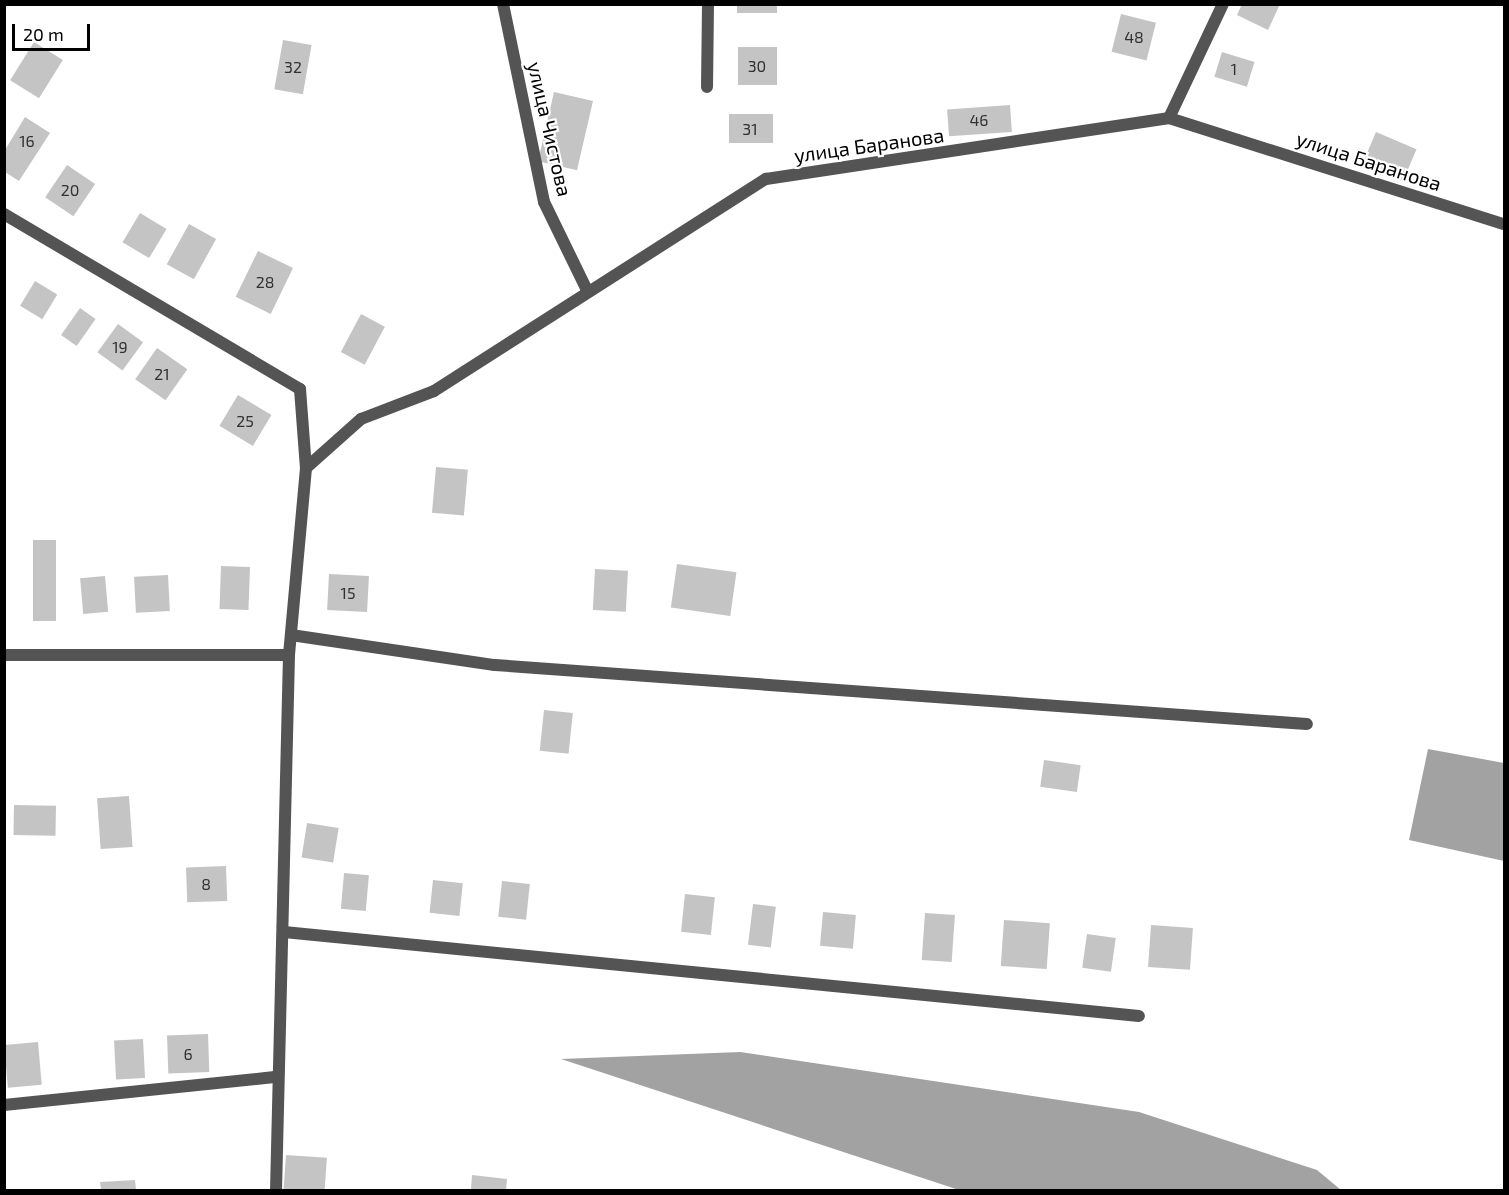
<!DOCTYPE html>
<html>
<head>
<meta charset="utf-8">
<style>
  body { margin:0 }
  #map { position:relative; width:1509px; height:1195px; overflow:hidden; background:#fff; font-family:"Exo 2",sans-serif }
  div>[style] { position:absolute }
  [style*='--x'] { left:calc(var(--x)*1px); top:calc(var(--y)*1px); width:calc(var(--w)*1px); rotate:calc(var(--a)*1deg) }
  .water>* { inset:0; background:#a2a2a2 }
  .building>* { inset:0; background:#c4c4c4; transform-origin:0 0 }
  .minor>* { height:12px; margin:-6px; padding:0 6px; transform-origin:6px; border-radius:6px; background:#545454 }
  span { translate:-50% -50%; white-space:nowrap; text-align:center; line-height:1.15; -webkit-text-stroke:4.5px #fff; paint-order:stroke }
  .number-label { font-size:16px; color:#313131 }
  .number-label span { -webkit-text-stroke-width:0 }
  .street-label { font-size:20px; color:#000 }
  .frame { position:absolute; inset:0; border:6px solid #000; pointer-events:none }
  .scale { position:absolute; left:12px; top:24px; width:78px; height:27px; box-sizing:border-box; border:3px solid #000; border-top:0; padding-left:8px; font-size:18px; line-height:21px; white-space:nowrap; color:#000; -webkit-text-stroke:4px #fff; paint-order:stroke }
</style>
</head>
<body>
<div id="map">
  <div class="water">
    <div style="clip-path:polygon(1428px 749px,1504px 763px,1504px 861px,1409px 840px)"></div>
    <div style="clip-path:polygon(740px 1052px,1139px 1112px,1317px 1170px,1341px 1190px,959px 1190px,561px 1059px)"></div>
  </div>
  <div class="building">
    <div style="left:737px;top:4px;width:40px;height:9px"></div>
    <div style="clip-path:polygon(1242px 4px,1280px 4px,1268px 30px,1237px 15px)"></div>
    <div style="left:1121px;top:14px;width:36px;height:39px;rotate:14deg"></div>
    <div style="left:283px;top:40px;width:29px;height:50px;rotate:10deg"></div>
    <div style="left:34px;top:42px;width:34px;height:45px;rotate:32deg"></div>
    <div style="left:738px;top:47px;width:39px;height:38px"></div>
    <div style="left:1222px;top:52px;width:34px;height:26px;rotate:17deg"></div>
    <div style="left:554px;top:92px;width:40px;height:71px;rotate:13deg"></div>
    <div style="left:1010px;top:105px;width:27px;height:63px;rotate:86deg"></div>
    <div style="left:729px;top:114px;width:44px;height:29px"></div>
    <div style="clip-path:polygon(25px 117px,50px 133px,19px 181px,5px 172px,5px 150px)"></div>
    <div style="left:1376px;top:132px;width:44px;height:35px;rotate:23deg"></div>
    <div style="left:67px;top:165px;width:34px;height:39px;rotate:34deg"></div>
    <div style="left:140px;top:213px;width:31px;height:34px;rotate:31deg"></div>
    <div style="left:189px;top:224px;width:31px;height:46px;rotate:29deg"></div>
    <div style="left:258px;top:251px;width:39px;height:51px;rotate:26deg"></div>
    <div style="left:35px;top:281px;width:26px;height:29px;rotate:31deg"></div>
    <div style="left:80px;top:308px;width:19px;height:33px;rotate:35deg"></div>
    <div style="left:361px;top:314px;width:27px;height:43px;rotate:28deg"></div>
    <div style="left:118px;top:324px;width:31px;height:35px;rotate:36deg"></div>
    <div style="left:157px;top:348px;width:37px;height:38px;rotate:35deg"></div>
    <div style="left:238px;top:395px;width:39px;height:36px;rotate:31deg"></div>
    <div style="left:436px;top:467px;width:32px;height:46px;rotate:5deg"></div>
    <div style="left:33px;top:540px;width:23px;height:81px"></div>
    <div style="left:677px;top:564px;width:60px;height:44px;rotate:8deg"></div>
    <div style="left:221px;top:566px;width:29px;height:43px;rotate:2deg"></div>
    <div style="left:595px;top:569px;width:33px;height:41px;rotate:3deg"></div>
    <div style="left:329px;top:574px;width:40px;height:36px;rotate:3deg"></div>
    <div style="left:168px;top:575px;width:36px;height:34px;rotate:87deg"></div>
    <div style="left:105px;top:576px;width:36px;height:25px;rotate:85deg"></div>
    <div style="left:544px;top:710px;width:29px;height:41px;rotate:6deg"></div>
    <div style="left:1044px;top:760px;width:37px;height:27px;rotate:8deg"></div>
    <div style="left:129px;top:796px;width:51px;height:32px;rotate:86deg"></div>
    <div style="left:14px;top:805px;width:42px;height:30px;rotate:1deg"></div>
    <div style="left:307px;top:823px;width:32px;height:35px;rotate:9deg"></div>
    <div style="left:226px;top:866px;width:35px;height:40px;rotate:88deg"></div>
    <div style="left:344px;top:873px;width:25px;height:36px;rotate:5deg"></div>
    <div style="left:433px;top:880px;width:30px;height:33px;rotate:6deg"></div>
    <div style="left:502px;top:881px;width:28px;height:36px;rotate:6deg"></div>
    <div style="left:685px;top:894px;width:30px;height:38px;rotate:6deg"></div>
    <div style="left:753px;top:904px;width:23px;height:41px;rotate:7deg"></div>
    <div style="left:823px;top:912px;width:33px;height:34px;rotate:5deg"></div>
    <div style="left:925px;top:913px;width:30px;height:47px;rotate:4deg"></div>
    <div style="left:1004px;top:920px;width:46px;height:46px;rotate:4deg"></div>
    <div style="left:1151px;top:925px;width:42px;height:42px;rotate:4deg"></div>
    <div style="left:1087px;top:934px;width:29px;height:34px;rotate:8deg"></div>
    <div style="left:208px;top:1034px;width:38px;height:41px;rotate:88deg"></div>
    <div style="left:143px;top:1039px;width:39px;height:29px;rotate:87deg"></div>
    <div style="left:38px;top:1042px;width:43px;height:34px;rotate:85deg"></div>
    <div style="left:286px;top:1155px;width:41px;height:35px;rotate:4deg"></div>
    <div style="clip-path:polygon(472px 1175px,507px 1179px,506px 1190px,471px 1190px)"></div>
    <div style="clip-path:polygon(135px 1180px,136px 1190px,101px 1190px,100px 1182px)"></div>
  </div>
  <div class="minor">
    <div style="--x:503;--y:4;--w:202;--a:78.3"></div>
    <div style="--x:544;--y:202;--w:98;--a:64"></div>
    <div style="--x:707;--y:87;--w:83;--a:-89.3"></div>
    <div style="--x:1169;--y:118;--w:126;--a:-64.7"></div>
    <div style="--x:4;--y:214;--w:344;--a:30.6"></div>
    <div style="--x:300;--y:389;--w:79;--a:85.7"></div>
    <div style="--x:306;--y:468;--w:188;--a:95.2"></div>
    <div style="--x:289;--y:655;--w:535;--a:91.39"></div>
    <div style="--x:306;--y:468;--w:74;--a:-41.7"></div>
    <div style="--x:361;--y:419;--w:78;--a:-21"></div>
    <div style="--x:434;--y:391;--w:394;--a:-32.6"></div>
    <div style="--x:766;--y:179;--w:408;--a:-8.6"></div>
    <div style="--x:1169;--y:118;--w:351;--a:17.6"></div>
    <div style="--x:291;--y:635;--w:206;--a:8.4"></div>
    <div style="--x:495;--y:665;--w:814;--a:4.16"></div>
    <div style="--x:4;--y:655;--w:285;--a:0"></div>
    <div style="--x:284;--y:932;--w:859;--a:5.61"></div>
    <div style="--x:4;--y:1105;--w:272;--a:-5.9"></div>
  </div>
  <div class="number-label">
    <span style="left:1134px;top:37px">48</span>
    <span style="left:757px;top:66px">30</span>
    <span style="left:293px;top:67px">32</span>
    <span style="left:1234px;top:69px">1</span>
    <span style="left:979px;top:120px">46</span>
    <span style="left:750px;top:129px">31</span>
    <span style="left:27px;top:141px">16</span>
    <span style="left:70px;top:190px">20</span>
    <span style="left:265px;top:282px">28</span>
    <span style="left:120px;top:347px">19</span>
    <span style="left:162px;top:374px">21</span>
    <span style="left:245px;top:421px">25</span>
    <span style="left:348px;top:593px">15</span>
    <span style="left:206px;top:884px">8</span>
    <span style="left:188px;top:1054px">6</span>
  </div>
  <div class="street-label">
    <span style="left:550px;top:129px;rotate:77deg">улица Чистова</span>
    <span style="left:869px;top:145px;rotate:-8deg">улица Баранова</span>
    <span style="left:1369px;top:161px;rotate:18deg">улица Баранова</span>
  </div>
  <div class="frame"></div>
  <div class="scale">20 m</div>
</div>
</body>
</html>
